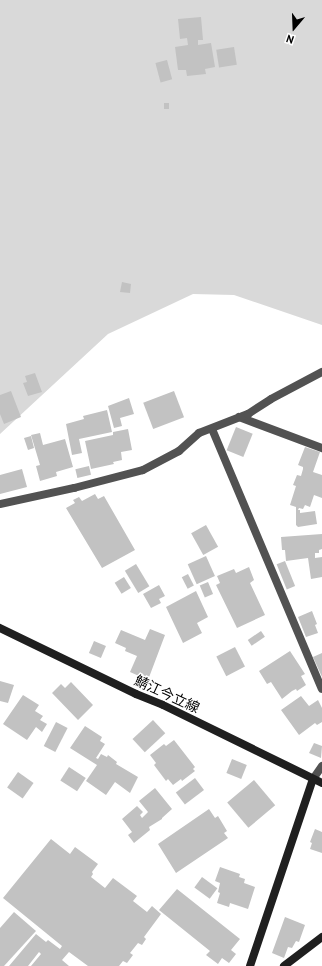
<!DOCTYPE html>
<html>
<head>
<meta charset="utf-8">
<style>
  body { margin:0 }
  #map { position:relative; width:322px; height:966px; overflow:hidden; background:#fff; font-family:"PT Sans","Noto Sans JP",sans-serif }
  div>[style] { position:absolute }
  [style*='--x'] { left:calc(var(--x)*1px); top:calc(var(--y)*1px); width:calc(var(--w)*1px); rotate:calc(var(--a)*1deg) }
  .green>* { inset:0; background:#d9d9d9 }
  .building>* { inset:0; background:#c2c2c2; transform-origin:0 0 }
  .street>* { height:8px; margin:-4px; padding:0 4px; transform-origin:4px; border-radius:4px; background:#525252 }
  .secondary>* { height:8px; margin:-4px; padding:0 4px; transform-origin:4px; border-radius:4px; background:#1f1f1f }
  span { translate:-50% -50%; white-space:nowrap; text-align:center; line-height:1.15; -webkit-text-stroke:3px #fff; paint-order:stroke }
  .street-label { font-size:14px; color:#000 }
  .north { position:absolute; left:274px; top:8px; width:40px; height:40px; -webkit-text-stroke:3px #fff; paint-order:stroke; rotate:199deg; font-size:11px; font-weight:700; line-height:16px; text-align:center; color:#000 }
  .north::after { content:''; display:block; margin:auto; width:14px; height:18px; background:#000; clip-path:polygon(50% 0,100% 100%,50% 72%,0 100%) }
</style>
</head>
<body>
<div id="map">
  <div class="green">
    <div style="clip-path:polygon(0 0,322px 0,322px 325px,234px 295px,193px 294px,108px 334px,0 434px)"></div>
  </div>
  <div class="building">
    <div style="clip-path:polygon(201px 17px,203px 40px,198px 40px,198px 45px,211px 43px,215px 67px,205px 69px,206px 74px,187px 76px,186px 70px,178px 70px,175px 47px,188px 45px,187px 38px,180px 39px,178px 19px)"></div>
    <div style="left:234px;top:47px;width:18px;height:18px;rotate:81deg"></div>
    <div style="left:167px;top:60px;width:20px;height:12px;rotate:75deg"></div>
    <div style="left:164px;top:103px;width:5px;height:6px"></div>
    <div style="clip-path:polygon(122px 282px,131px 284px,130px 293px,120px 292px)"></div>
    <div style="clip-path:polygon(35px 373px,42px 392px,28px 396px,23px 383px,27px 382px,25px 376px)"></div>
    <div style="clip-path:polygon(11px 391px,21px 417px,4px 424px,0 414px,0 395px)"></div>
    <div style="left:174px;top:391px;width:28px;height:33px;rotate:69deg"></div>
    <div style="clip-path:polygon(129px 398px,134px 414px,120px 418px,122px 426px,114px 428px,108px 406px)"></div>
    <div style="clip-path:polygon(107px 410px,112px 432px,79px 439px,82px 453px,72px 455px,66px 424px,84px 419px,83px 416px)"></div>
    <div style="left:236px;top:427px;width:18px;height:25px;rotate:22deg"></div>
    <div style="clip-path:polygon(128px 429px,132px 450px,121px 452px,122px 460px,113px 462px,114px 464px,91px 469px,85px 441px,113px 435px,113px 432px)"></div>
    <div style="clip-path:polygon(40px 433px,43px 445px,65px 439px,73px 467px,56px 472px,57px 476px,40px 481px,36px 466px,40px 465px,31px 435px)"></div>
    <div style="clip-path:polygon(31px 436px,34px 448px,28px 450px,24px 438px)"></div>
    <div style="clip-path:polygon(305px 447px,320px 452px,313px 472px,322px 475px,322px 498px,314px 495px,310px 507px,305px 505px,303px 509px,299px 508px,298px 510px,300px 510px,300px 513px,315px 511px,317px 524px,298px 527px,296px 525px,296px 507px,290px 505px,296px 486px,293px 485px,297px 475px,301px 476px,303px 469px,303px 467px,298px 465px)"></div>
    <div style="left:89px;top:466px;width:9px;height:14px;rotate:77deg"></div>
    <div style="clip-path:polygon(22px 469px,27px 487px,0 494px,0 475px)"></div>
    <div style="clip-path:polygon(95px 494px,98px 499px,104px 496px,135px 550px,102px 568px,66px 508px,75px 503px,73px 500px,79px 497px,82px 501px)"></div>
    <div style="left:206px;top:525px;width:25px;height:17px;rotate:61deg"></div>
    <div style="clip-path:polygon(322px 534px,322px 549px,319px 550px,319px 553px,315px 553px,315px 558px,322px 557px,322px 577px,311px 579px,308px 558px,286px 561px,285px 550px,282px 550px,281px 537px)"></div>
    <div style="left:206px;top:556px;width:22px;height:20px;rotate:66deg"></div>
    <div style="left:285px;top:561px;width:27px;height:9px;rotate:68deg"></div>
    <div style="left:136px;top:564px;width:26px;height:13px;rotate:59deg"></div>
    <div style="clip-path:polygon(249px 567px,254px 580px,250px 583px,265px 615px,237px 628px,216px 585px,220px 583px,217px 576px,234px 569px,236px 573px)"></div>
    <div style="left:188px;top:574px;width:13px;height:7px;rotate:63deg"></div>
    <div style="left:124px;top:577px;width:13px;height:11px;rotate:58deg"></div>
    <div style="left:208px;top:582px;width:13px;height:9px;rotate:67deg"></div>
    <div style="clip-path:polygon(159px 585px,165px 596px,159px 599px,161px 603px,151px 608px,143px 594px)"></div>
    <div style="clip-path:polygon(196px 591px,208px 617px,197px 623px,202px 633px,183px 643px,166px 607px)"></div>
    <div style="clip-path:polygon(312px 611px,317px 624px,315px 625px,318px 633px,306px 637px,298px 617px)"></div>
    <div style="clip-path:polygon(150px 629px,165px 635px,148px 680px,130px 672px,137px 656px,125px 651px,126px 648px,115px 643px,121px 630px,145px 640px)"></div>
    <div style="left:261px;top:631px;width:7px;height:16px;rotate:56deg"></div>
    <div style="left:94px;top:641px;width:13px;height:13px;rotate:23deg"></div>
    <div style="left:235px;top:647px;width:22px;height:21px;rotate:63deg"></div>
    <div style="clip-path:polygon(290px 651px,305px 674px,301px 676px,306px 685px,297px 691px,296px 689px,292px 691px,282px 699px,271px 682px,267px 684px,259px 671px)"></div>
    <div style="clip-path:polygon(322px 653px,322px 677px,313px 657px)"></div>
    <div style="clip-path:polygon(0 681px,14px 685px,8px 703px,0 701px)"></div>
    <div style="clip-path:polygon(71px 682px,93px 705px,78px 720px,52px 693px,61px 684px,65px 688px)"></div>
    <div style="clip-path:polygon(23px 695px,39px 705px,35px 711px,43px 716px,40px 720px,47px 724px,42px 732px,36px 727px,27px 740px,3px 724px)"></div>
    <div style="clip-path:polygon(301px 696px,309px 706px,318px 700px,322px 708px,322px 722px,317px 725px,315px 723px,299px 735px,281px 710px)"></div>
    <div style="left:153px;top:720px;width:18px;height:28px;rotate:47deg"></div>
    <div style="left:56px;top:722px;width:13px;height:27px;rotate:27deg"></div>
    <div style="clip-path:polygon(85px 726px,102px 737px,100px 741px,105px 744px,96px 758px,98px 759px,101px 754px,107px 757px,108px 755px,117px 762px,116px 764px,138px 777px,130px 793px,115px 782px,106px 795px,86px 781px,97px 765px,70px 748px)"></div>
    <div style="clip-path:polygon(174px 740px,195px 767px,193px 769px,195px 771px,182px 781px,181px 779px,173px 785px,168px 779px,166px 781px,154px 765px,156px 763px,150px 755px,164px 744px,166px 746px)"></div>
    <div style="clip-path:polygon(314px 743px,322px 746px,321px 758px,309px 753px)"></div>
    <div style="left:232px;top:759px;width:16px;height:15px;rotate:22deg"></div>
    <div style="left:69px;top:767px;width:20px;height:16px;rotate:33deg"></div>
    <div style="left:18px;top:772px;width:19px;height:19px;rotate:35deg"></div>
    <div style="left:195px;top:778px;width:15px;height:24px;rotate:53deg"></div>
    <div style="left:254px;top:780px;width:33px;height:35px;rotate:50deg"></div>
    <div style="clip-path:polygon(155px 788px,172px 809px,162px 818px,162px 819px,149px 827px,150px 830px,134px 843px,128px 835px,132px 832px,122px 819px,137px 806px,143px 812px,140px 815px,142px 818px,148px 812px,139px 801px)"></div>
    <div style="clip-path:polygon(209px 809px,215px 818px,218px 816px,227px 831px,224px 833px,228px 838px,176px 873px,158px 844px)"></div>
    <div style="clip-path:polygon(315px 829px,322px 832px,322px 853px,310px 849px,312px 843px,310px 842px)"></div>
    <div style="clip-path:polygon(51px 839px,70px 854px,75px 847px,98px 864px,92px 872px,93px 874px,91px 877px,105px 888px,113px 878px,137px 896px,133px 901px,147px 912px,152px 906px,161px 914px,144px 937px,146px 939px,142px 945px,138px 943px,130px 953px,133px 955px,127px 963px,123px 961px,119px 966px,88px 966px,69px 952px,62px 960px,69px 966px,31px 966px,41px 954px,39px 952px,28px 966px,9px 966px,36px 934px,46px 942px,48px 940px,60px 949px,62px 946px,3px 898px)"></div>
    <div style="clip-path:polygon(220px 867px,240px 874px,239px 877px,245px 879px,244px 883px,255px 887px,248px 909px,230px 903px,229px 907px,217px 903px,220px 893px,218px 892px,220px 883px,215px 881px)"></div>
    <div style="left:202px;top:877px;width:19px;height:13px;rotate:36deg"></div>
    <div style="clip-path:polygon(177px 889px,240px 939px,231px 950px,236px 954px,229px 963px,222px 958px,218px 964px,206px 955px,210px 951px,159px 910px)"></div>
    <div style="clip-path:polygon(14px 912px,36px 931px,4px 966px,0 966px,0 928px)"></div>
    <div style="clip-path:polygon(285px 917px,305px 925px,299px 942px,296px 941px,292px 948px,288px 947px,284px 958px,272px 953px)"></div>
  </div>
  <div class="street">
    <div style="--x:239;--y:417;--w:89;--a:20.5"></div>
    <div style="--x:212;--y:429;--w:282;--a:67.1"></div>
    <div style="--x:0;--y:504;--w:76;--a:-12.2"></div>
    <div style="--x:74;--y:488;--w:71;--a:-14.6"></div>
    <div style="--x:143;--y:470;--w:41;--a:-27.8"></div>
    <div style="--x:179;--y:451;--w:27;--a:-42"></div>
    <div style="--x:199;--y:433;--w:53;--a:-21.2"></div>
    <div style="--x:248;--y:414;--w:27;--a:-33"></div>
    <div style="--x:271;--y:399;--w:58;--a:-27.9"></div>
    <div style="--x:313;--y:779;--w:16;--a:-55"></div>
  </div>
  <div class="secondary">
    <div style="--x:0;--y:628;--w:151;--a:25.9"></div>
    <div style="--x:136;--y:694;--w:29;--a:22"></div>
    <div style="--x:163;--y:705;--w:177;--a:26.1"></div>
    <div style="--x:250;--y:966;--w:197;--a:-71.4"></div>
    <div style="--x:284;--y:966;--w:48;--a:-37.3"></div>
  </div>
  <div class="street-label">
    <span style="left:167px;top:694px;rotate:25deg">鯖江今立線</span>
  </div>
  <div class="north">N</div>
</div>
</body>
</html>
